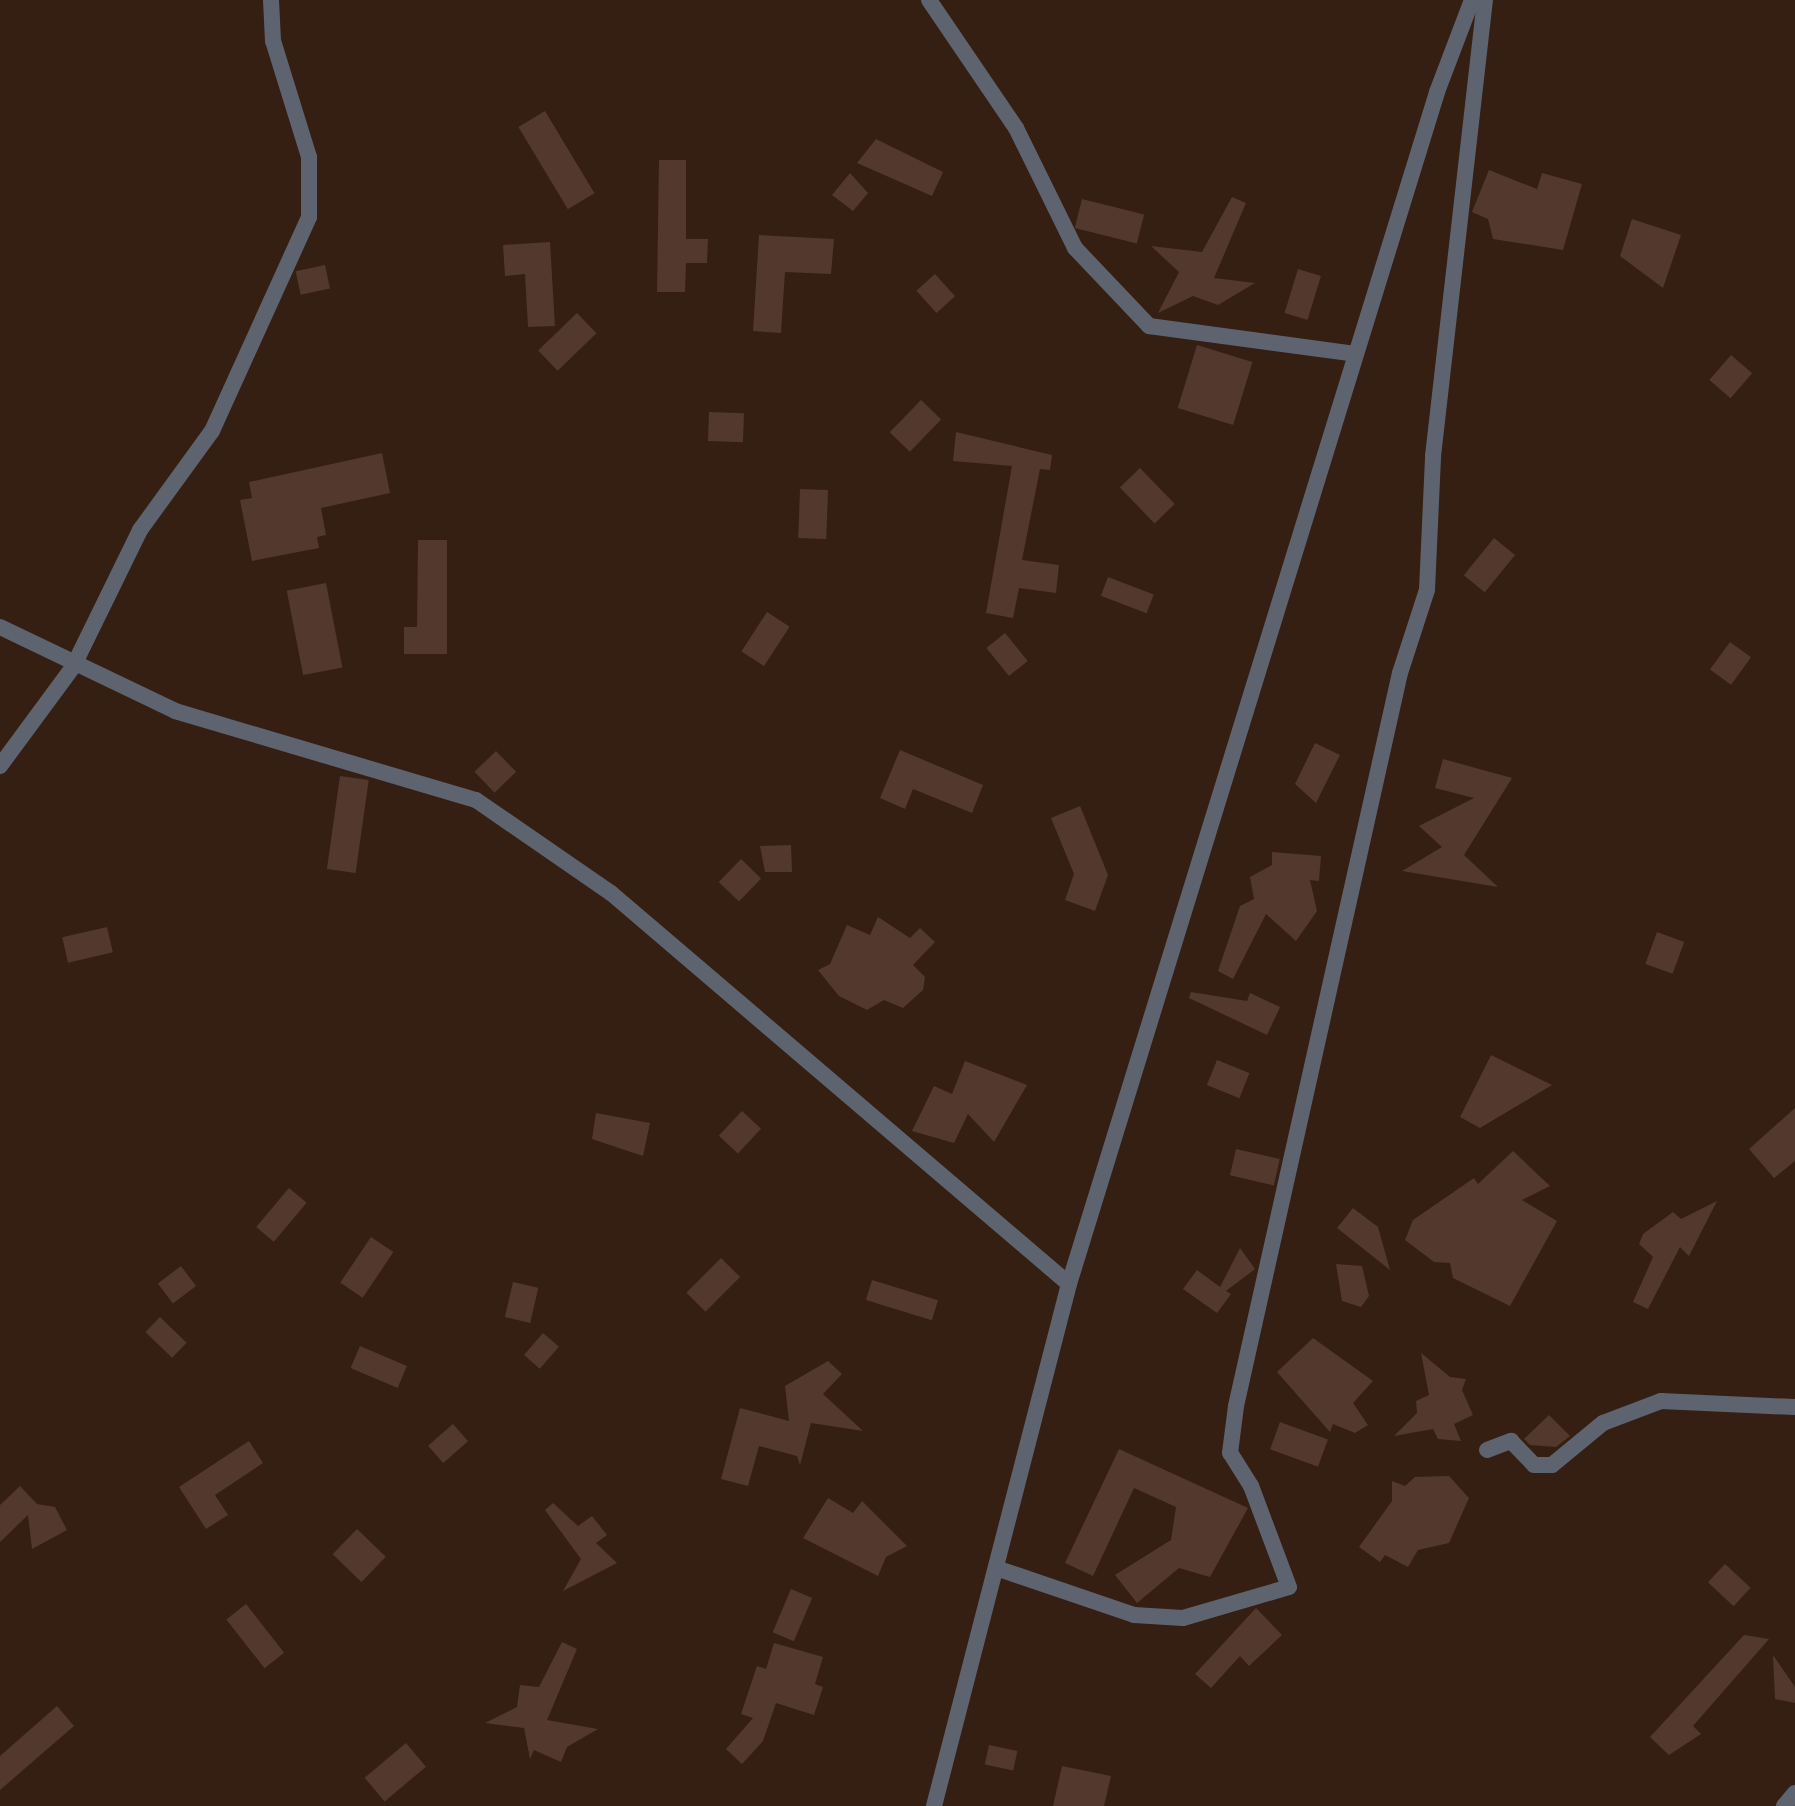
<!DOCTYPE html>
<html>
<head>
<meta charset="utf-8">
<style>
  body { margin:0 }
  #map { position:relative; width:1795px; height:1806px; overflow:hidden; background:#351e12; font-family:Jost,sans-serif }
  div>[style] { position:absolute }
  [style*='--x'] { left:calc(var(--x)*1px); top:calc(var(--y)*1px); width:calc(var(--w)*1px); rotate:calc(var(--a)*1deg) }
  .building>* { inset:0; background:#53392d; transform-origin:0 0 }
  .minor>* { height:16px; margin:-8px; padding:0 8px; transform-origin:8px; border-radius:8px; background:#5e646f }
  .tertiary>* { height:16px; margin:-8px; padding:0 8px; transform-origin:8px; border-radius:8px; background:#5e646f }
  span { translate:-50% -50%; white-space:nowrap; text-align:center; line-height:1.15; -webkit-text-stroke:6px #2b1409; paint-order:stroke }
</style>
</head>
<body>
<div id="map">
  <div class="building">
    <div style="left:545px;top:111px;width:96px;height:31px;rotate:59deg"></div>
    <div style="clip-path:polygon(876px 139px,943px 172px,932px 196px,857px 163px)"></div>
    <div style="clip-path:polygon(659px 160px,686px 160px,686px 239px,708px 239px,707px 263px,686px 263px,685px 292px,657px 292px)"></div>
    <div style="clip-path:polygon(1489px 170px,1537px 189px,1542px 173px,1582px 184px,1563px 250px,1493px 239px,1488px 219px,1472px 212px)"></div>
    <div style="clip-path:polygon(850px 173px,868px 193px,853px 211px,832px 195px)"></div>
    <div style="clip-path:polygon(1232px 197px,1246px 203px,1214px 278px,1255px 283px,1218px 305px,1193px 296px,1158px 313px,1179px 272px,1151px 246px,1202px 252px)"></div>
    <div style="left:1082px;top:199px;width:64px;height:30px;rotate:14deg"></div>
    <div style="clip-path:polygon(1632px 219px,1681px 235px,1663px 288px,1620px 256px)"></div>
    <div style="clip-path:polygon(759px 235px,834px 239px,831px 274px,785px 272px,781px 333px,753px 331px)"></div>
    <div style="clip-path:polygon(550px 242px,555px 326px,528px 327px,525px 274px,505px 276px,503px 245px)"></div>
    <div style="left:325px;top:265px;width:24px;height:30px;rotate:78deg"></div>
    <div style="left:1298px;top:269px;width:24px;height:46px;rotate:17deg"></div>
    <div style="left:935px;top:274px;width:30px;height:25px;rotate:48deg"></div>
    <div style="left:577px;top:313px;width:28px;height:54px;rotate:46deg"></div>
    <div style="left:1197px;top:345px;width:58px;height:66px;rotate:17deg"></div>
    <div style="left:1731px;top:355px;width:28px;height:33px;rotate:41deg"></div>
    <div style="left:921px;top:400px;width:28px;height:45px;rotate:44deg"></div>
    <div style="left:709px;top:412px;width:35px;height:29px;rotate:2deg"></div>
    <div style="clip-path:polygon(956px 432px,1052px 455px,1050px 470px,1040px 469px,1022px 560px,1059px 565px,1056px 593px,1019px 588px,1013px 618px,986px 613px,1012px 466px,953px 461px)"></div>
    <div style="clip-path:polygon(382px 453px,390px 493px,321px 508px,326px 535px,317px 537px,319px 548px,252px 561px,240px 500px,252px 498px,249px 482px)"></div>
    <div style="left:1140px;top:468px;width:50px;height:28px;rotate:46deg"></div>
    <div style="left:800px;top:489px;width:28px;height:49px;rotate:2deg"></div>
    <div style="left:1494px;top:538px;width:27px;height:48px;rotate:39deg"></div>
    <div style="clip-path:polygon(418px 540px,447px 540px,447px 654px,404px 654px,404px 627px,417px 627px)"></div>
    <div style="left:1108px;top:577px;width:49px;height:20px;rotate:21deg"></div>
    <div style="left:326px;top:583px;width:86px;height:40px;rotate:79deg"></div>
    <div style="left:767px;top:612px;width:27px;height:47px;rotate:33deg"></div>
    <div style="left:1005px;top:633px;width:36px;height:24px;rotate:51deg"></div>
    <div style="left:1730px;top:642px;width:26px;height:34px;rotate:36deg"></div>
    <div style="clip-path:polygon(1315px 743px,1340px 755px,1316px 803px,1295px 784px)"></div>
    <div style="clip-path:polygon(900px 750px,983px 785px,972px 813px,913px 789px,905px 809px,880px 798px)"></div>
    <div style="left:496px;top:751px;width:29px;height:30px;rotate:46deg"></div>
    <div style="clip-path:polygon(1443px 759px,1512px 778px,1464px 855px,1498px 887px,1402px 871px,1442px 847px,1419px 826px,1474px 798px,1435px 788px)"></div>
    <div style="left:340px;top:776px;width:29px;height:94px;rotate:8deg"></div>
    <div style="clip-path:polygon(1080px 806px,1108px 875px,1095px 911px,1065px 900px,1074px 874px,1051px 818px)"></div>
    <div style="clip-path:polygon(791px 845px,792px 872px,765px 872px,760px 846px)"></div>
    <div style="clip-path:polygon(1272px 852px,1321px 856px,1319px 881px,1310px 880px,1317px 911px,1296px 941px,1266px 914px,1233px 979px,1218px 971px,1240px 906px,1254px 899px,1250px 877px,1272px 865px)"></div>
    <div style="left:741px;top:859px;width:28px;height:32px;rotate:44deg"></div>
    <div style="clip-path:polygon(878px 917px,910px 938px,920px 928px,935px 942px,913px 965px,925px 977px,923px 990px,903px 1008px,884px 1000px,867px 1010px,839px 996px,818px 970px,830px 964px,847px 925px,870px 935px)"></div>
    <div style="left:107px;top:927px;width:26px;height:46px;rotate:77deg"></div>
    <div style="left:1657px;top:932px;width:29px;height:34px;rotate:20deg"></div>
    <div style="clip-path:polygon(1191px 992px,1247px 1001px,1250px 993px,1280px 1007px,1267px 1035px,1189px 998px)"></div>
    <div style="clip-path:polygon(1491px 1055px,1552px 1085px,1480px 1128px,1460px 1117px)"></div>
    <div style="left:1217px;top:1060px;width:35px;height:27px;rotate:22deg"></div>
    <div style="clip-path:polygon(965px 1061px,1027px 1085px,994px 1142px,968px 1114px,954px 1143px,912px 1131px,934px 1086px,952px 1094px)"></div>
    <div style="clip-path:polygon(1795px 1108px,1795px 1161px,1774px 1178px,1749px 1149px)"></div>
    <div style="left:742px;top:1111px;width:26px;height:34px;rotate:43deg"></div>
    <div style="clip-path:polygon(596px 1113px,650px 1123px,643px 1156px,592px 1139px)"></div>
    <div style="left:1236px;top:1149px;width:45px;height:27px;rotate:13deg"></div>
    <div style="clip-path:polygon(1513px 1151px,1550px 1186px,1522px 1200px,1557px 1221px,1510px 1306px,1453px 1278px,1450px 1263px,1434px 1262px,1405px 1240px,1413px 1220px,1474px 1178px,1478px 1184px)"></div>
    <div style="left:289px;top:1188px;width:23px;height:51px;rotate:40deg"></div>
    <div style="clip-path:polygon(1717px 1201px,1689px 1256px,1680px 1247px,1648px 1309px,1633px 1302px,1653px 1257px,1639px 1244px,1643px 1234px,1673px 1212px,1681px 1219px)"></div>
    <div style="clip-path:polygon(1353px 1208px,1378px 1227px,1390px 1270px,1337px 1228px)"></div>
    <div style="left:371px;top:1237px;width:27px;height:55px;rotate:34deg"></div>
    <div style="clip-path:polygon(1240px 1248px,1255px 1269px,1226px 1291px,1231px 1294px,1217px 1313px,1183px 1289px,1197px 1270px,1220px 1287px)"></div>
    <div style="left:721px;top:1258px;width:27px;height:49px;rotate:45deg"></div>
    <div style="clip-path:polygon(1336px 1264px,1362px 1266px,1369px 1296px,1361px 1307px,1342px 1301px)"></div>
    <div style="left:181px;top:1266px;width:25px;height:29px;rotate:53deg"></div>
    <div style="left:872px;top:1280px;width:69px;height:21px;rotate:17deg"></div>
    <div style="left:513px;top:1282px;width:26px;height:36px;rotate:13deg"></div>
    <div style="left:160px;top:1317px;width:37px;height:21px;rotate:44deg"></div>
    <div style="left:543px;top:1333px;width:21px;height:29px;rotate:41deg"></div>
    <div style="clip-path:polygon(1313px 1338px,1373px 1381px,1353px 1403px,1368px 1425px,1355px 1433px,1333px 1424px,1330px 1432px,1277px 1372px)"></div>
    <div style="left:360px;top:1346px;width:51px;height:24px;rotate:23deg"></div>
    <div style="clip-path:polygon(1421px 1353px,1450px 1377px,1466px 1379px,1462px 1390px,1473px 1415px,1454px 1424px,1461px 1441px,1438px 1439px,1433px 1429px,1394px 1436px,1417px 1413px,1416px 1401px,1429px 1395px)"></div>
    <div style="clip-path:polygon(828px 1361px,842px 1374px,823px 1394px,863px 1431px,811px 1423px,800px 1465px,797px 1456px,759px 1446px,748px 1486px,721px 1479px,740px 1408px,789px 1421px,785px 1386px)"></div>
    <div style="clip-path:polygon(1549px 1415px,1570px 1436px,1556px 1447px,1530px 1445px,1524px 1439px)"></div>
    <div style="left:1280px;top:1422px;width:51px;height:29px;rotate:20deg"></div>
    <div style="left:453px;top:1424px;width:23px;height:33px;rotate:49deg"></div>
    <div style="clip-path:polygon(249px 1441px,263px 1463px,215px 1495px,228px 1515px,206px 1529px,179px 1487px)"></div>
    <div style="clip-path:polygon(1119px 1449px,1248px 1508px,1210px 1577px,1179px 1568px,1137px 1603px,1115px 1575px,1171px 1540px,1176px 1507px,1134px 1488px,1093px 1576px,1065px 1563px)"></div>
    <div style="clip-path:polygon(1449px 1476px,1469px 1498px,1449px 1543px,1418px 1550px,1408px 1567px,1385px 1555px,1380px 1562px,1359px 1547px,1392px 1501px,1392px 1481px,1405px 1486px,1415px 1477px)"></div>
    <div style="clip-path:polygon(20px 1486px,37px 1504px,55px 1507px,67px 1530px,32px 1549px,28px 1515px,0 1542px,0 1505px)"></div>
    <div style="clip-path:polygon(828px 1498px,853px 1513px,862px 1501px,907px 1546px,886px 1557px,878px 1576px,803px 1538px)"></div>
    <div style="clip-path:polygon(553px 1503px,578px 1526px,592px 1516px,607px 1535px,596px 1543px,617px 1563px,563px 1591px,581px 1559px,545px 1510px)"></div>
    <div style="left:357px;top:1529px;width:40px;height:35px;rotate:44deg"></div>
    <div style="left:1725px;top:1564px;width:35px;height:25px;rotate:43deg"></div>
    <div style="left:791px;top:1589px;width:23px;height:47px;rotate:23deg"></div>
    <div style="left:246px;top:1604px;width:62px;height:25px;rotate:52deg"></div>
    <div style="clip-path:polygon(1256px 1608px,1282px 1635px,1249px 1666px,1240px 1656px,1211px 1688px,1195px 1674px)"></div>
    <div style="clip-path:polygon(1744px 1635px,1769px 1639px,1693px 1726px,1701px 1734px,1669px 1755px,1650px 1737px)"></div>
    <div style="clip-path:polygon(562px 1642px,577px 1649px,547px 1720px,598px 1729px,567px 1747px,561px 1762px,534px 1750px,530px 1759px,524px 1728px,485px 1723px,517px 1707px,520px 1685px,539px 1687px)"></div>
    <div style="clip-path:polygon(774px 1643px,823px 1657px,815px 1684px,823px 1687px,814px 1715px,776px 1703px,763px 1741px,742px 1764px,726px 1749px,753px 1718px,741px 1714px,757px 1666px,766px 1669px)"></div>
    <div style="clip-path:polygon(1773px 1655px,1795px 1687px,1795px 1703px,1775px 1699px)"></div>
    <div style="clip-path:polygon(57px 1706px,74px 1726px,0 1790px,0 1756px)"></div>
    <div style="left:406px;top:1743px;width:31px;height:54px;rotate:50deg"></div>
    <div style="left:989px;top:1745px;width:29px;height:20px;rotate:12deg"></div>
    <div style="clip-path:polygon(1062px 1766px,1111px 1776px,1104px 1806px,1053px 1806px)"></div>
  </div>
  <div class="minor">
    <div style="--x:929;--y:0;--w:155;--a:55.8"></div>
    <div style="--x:1016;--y:128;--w:134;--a:63.8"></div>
    <div style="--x:1075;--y:248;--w:108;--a:46.5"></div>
    <div style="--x:1149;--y:326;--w:208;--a:7.7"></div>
    <div style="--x:0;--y:627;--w:194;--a:25.6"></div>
    <div style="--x:175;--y:711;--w:314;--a:16.5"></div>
    <div style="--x:476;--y:800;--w:164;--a:34.6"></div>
    <div style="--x:611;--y:893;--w:602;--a:40.49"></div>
    <div style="--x:0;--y:766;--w:123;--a:-53.6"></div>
    <div style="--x:73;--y:667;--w:153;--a:-63.9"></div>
    <div style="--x:140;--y:530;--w:122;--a:-54"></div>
    <div style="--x:212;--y:431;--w:235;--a:-65.6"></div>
    <div style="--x:309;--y:217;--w:60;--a:-90"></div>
    <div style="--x:309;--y:157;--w:121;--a:-107.2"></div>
    <div style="--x:273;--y:41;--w:41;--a:-92.8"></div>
    <div style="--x:1487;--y:1450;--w:26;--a:-21"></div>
    <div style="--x:1511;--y:1441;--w:33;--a:46"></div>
    <div style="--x:1534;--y:1465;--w:18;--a:0"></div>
    <div style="--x:1552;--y:1465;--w:66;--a:-39.5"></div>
    <div style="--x:1603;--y:1423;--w:62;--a:-20.8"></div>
    <div style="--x:1661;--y:1401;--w:134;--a:2.6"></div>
    <div style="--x:996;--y:1568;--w:146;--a:18.8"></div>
    <div style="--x:1134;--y:1615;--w:49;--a:3.5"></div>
    <div style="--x:1183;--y:1618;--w:110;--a:-16.3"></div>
    <div style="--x:1289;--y:1587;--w:108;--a:-110.6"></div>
    <div style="--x:1251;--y:1486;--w:39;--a:-122"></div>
    <div style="--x:1230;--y:1453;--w:47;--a:-82.7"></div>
    <div style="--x:1236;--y:1406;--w:751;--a:-77.39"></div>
    <div style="--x:1400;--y:673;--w:87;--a:-72"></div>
    <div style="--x:1427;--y:590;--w:134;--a:-87.4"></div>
    <div style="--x:1433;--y:456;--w:459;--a:-83.5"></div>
    <div style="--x:1784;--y:1806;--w:17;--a:-50"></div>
  </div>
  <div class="tertiary">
    <div style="--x:934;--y:1806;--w:539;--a:-75.5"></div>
    <div style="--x:1069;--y:1284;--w:1248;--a:-72.84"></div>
    <div style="--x:1437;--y:92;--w:98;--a:-69.2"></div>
  </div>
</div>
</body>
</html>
